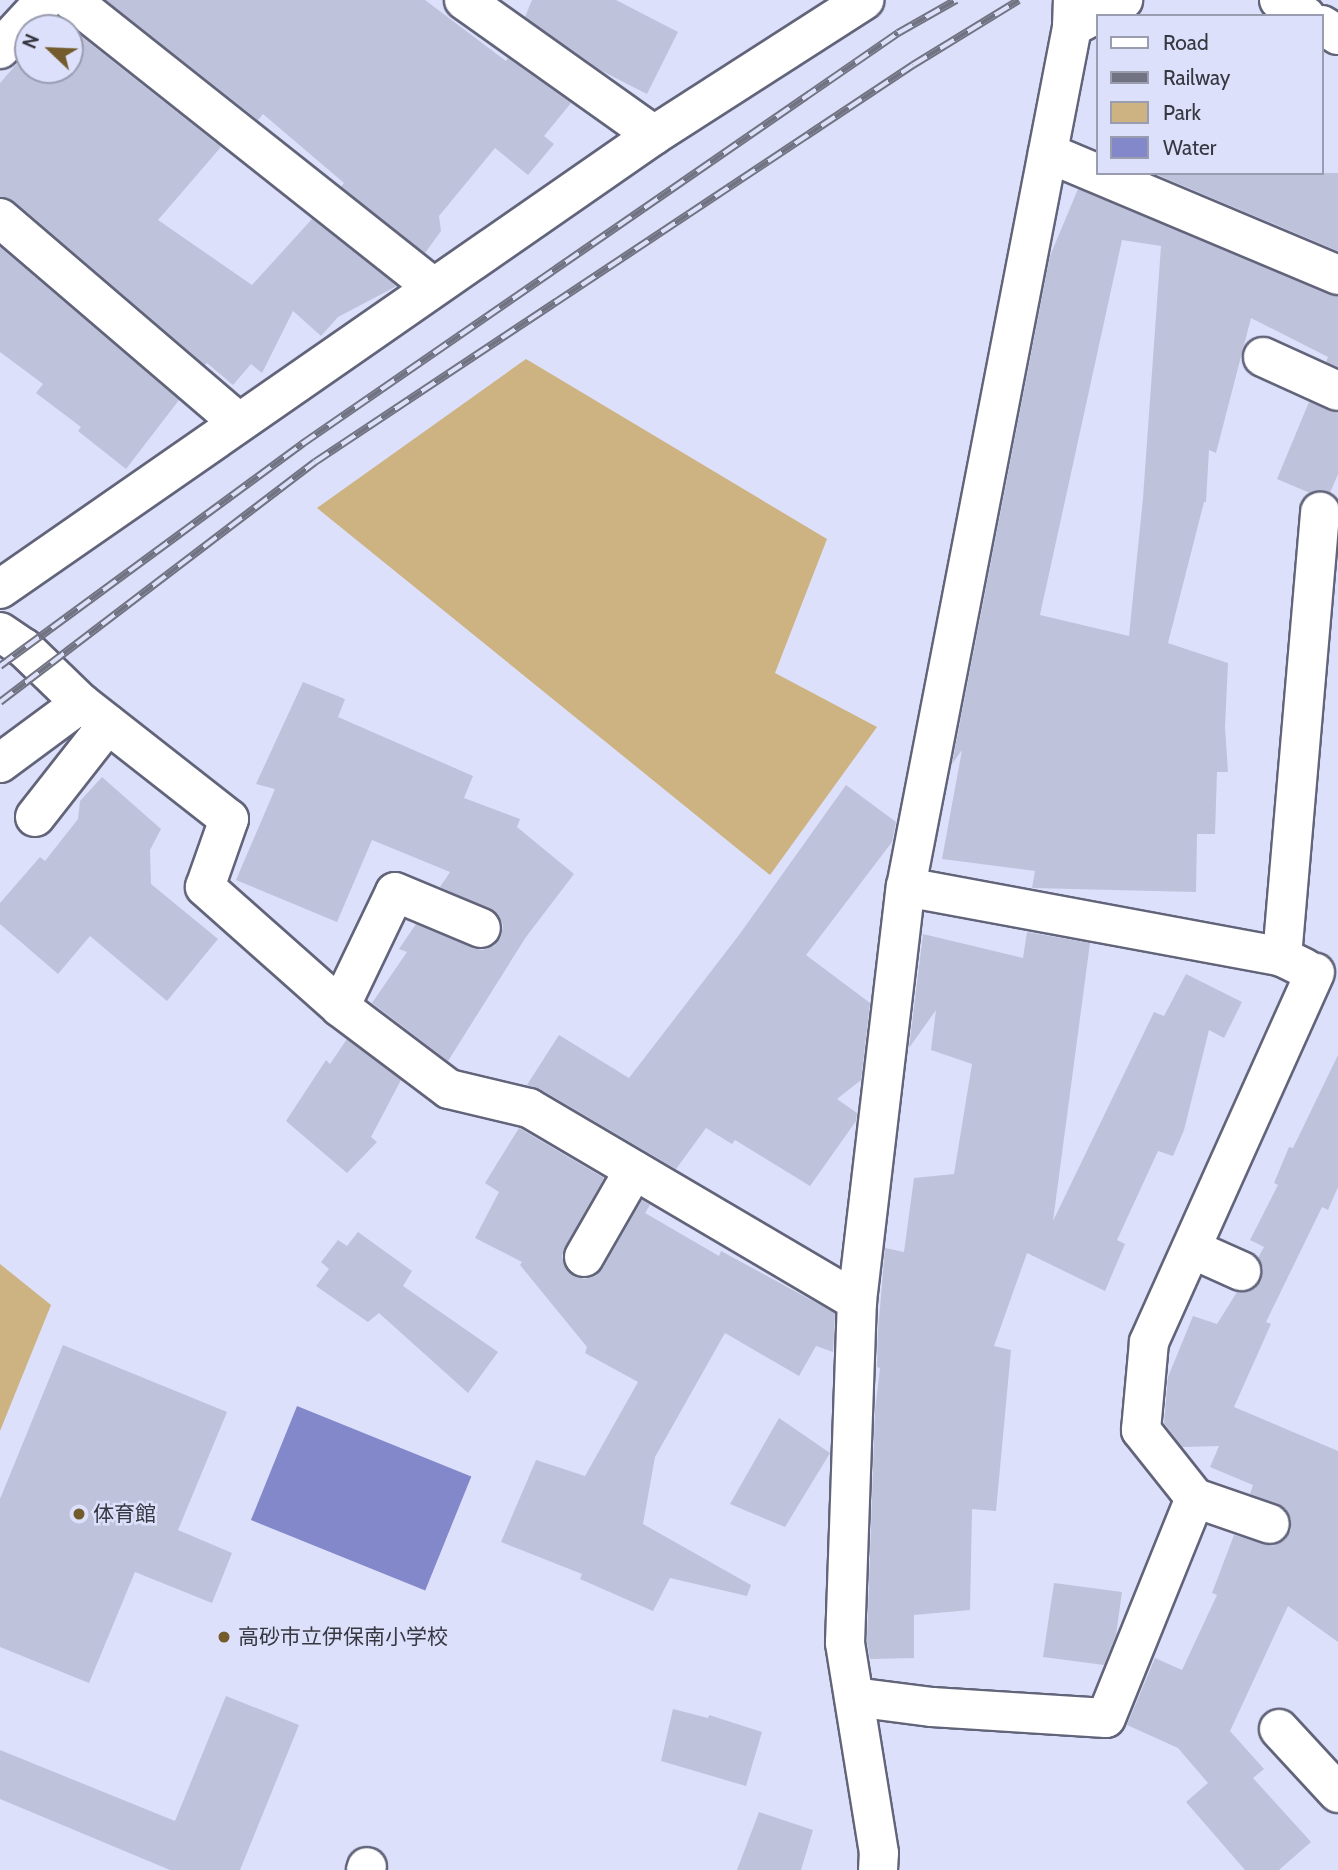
<!DOCTYPE html>
<html>
<head>
<meta charset="utf-8">
<style>
  body { margin:0 }
  #map { position:relative; width:1338px; height:1870px; overflow:hidden; background:#dde0fa; font-family:Cabin,"Noto Sans JP",sans-serif }
  div>[style] { position:absolute }
  [style*='--x'] { left:calc(var(--x)*1px); top:calc(var(--y)*1px); width:calc(var(--w)*1px); rotate:calc(var(--a)*1deg) }
  .green>* { inset:0; background:#cdb282 }
  .water>* { inset:0; background:#8388cb; transform-origin:0 0 }
  .building>* { inset:0; background:#bfc2db }
  .roads { filter:drop-shadow(2px 0 #62647a) drop-shadow(-2px 0 #62647a) drop-shadow(0 2px #62647a) drop-shadow(0 -2px #62647a) }
  .minor>* { height:38px; margin:-19px; padding:0 19px; transform-origin:19px; border-radius:19px; background:#fff }
  .rail>* { height:8px; margin-top:-4px; transform-origin:0; background:repeating-linear-gradient(90deg,#dde0fa 0 16px,#717383 0 32px); box-sizing:border-box; border-block:2px solid #717383 }
  .dots>* { width:19px; height:19px; translate:-50% -50%; box-sizing:border-box; border:4px solid #dde0fa; border-radius:50% }
  span { translate:-50% -50%; white-space:nowrap; text-align:center; line-height:1.15; -webkit-text-stroke:5px #dde0fa; paint-order:stroke }
  .poi-label { font-size:21px; color:#363741 }
  .left { translate:0 -50%; text-align:left }
  .legend { position:absolute; left:1096px; top:14px; width:228px; height:161px; box-sizing:border-box; background:#dde0fa; border:2px solid #9a9cb0; margin:0; padding:9px 12px; list-style:none; font-size:21px; color:#363741 }
  .legend li { display:flex; align-items:center; gap:14px; height:35px }
  .legend b { width:35px; border:2px solid #9a9cb0 }
  .north { position:absolute; left:14px; top:14px; width:70px; height:70px; box-sizing:border-box; background:#dde0fa; border:2px solid #9a9cb0; border-radius:50%; rotate:293deg; font-size:19px; font-weight:700; line-height:28px; text-align:center; color:#363741 }
  .north::after { content:''; display:block; margin:auto; width:24px; height:32px; background:#735b2c; clip-path:polygon(50% 0,100% 100%,50% 72%,0 100%) }
</style>
</head>
<body>
<div id="map">
  <div class="green">
    <div style="clip-path:polygon(526px 359px,827px 539px,775px 673px,877px 727px,770px 875px,317px 508px)"></div>
    <div style="clip-path:polygon(0 1264px,51px 1305px,0 1431px)"></div>
  </div>
  <div class="water">
    <div style="left:297px;top:1406px;width:188px;height:123px;rotate:22deg"></div>
  </div>
  <div class="building">
    <div style="clip-path:polygon(106px 0,425px 0,506px 61px,508px 58px,571px 103px,544px 136px,554px 144px,528px 175px,495px 148px,439px 216px,441px 231px,425px 253px,341px 187px,344px 183px,263px 114px,258px 120px)"></div>
    <div style="clip-path:polygon(532px 0,616px 0,678px 32px,647px 94px,602px 71px,525px 17px)"></div>
    <div style="clip-path:polygon(58px 18px,221px 147px,158px 220px,252px 285px,312px 219px,397px 286px,338px 317px,321px 336px,293px 311px,262px 373px,251px 364px,233px 385px,207px 363px,205px 365px,14px 201px,0 197px,0 83px,28px 51px,28px 70px,70px 70px,70px 28px,49px 28px)"></div>
    <div style="clip-path:polygon(1153px 173px,1338px 173px,1338px 251px)"></div>
    <div style="clip-path:polygon(evenodd,1078px 189px,1338px 296px,1338px 367px,1326px 362px,1328px 357px,1251px 318px,1216px 453px,1209px 450px,1206px 502px,1204px 502px,1168px 643px,1228px 663px,1225px 727px,1228px 772px,1217px 772px,1215px 834px,1197px 834px,1196px 892px,1032px 888px,1035px 871px,942px 859px,962px 750px,952px 764px,1050px 256px,1078px 189px,1122px 240px,1161px 246px,1143px 498px,1129px 636px,1040px 615px,1122px 240px)"></div>
    <div style="clip-path:polygon(0 247px,179px 400px,126px 469px,78px 431px,81px 427px,36px 393px,43px 384px,0 352px)"></div>
    <div style="clip-path:polygon(1309px 402px,1338px 413px,1338px 474px,1330px 493px,1321px 490px,1310px 493px,1277px 479px)"></div>
    <div style="clip-path:polygon(303px 682px,345px 699px,338px 717px,473px 776px,464px 798px,520px 819px,517px 827px,574px 874px,526px 937px,448px 1061px,372px 1003px,407px 952px,399px 949px,416px 924px,473px 948px,483px 950px,494px 946px,501px 937px,503px 925px,498px 914px,440px 887px,450px 872px,372px 840px,337px 922px,236px 880px,275px 789px,256px 784px)"></div>
    <div style="clip-path:polygon(102px 777px,161px 829px,150px 850px,151px 884px,218px 939px,167px 1001px,90px 936px,58px 974px,0 924px,0 903px,40px 857px,45px 861px,78px 819px,80px 801px)"></div>
    <div style="clip-path:polygon(846px 785px,896px 822px,892px 842px,806px 955px,870px 1003px,861px 1080px,837px 1099px,857px 1113px,856px 1121px,810px 1186px,735px 1140px,732px 1144px,706px 1128px,676px 1169px,540px 1089px,527px 1085px,559px 1035px,629px 1078px,739px 935px)"></div>
    <div style="clip-path:polygon(1027px 932px,1090px 943px,1053px 1221px,1154px 1012px,1164px 1016px,1186px 974px,1242px 1002px,1224px 1038px,1209px 1030px,1184px 1130px,1173px 1156px,1158px 1151px,1117px 1240px,1125px 1244px,1105px 1291px,1027px 1253px,994px 1346px,1011px 1350px,996px 1511px,972px 1509px,970px 1610px,914px 1615px,914px 1658px,870px 1659px,867px 1642px,875px 1411px,880px 1368px,877px 1367px,878px 1331px,885px 1248px,904px 1252px,914px 1178px,954px 1174px,972px 1064px,931px 1050px,936px 1010px,909px 1048px,923px 934px,1023px 958px)"></div>
    <div style="clip-path:polygon(347px 1039px,401px 1080px,371px 1137px,377px 1142px,347px 1173px,286px 1121px,326px 1060px,330px 1064px)"></div>
    <div style="clip-path:polygon(1338px 1055px,1338px 1187px,1328px 1210px,1322px 1207px,1266px 1322px,1271px 1324px,1234px 1407px,1338px 1451px,1338px 1642px,1288px 1606px,1230px 1731px,1264px 1769px,1253px 1778px,1311px 1842px,1279px 1870px,1245px 1870px,1186px 1802px,1208px 1783px,1178px 1748px,1127px 1725px,1155px 1658px,1182px 1670px,1217px 1595px,1212px 1593px,1234px 1535px,1273px 1546px,1285px 1540px,1291px 1530px,1291px 1519px,1286px 1509px,1250px 1494px,1253px 1485px,1210px 1467px,1219px 1446px,1182px 1447px,1164px 1423px,1168px 1377px,1193px 1316px,1217px 1324px,1237px 1292px,1253px 1289px,1261px 1281px,1263px 1268px,1258px 1258px,1264px 1247px,1250px 1240px,1278px 1185px,1274px 1183px,1289px 1147px,1293px 1148px)"></div>
    <div style="clip-path:polygon(519px 1128px,604px 1178px,565px 1247px,562px 1256px,565px 1267px,573px 1276px,585px 1279px,596px 1276px,603px 1268px,642px 1200px,650px 1205px,645px 1213px,719px 1256px,721px 1251px,835px 1313px,833px 1352px,816px 1346px,799px 1376px,725px 1333px,655px 1457px,643px 1524px,751px 1585px,747px 1596px,670px 1578px,653px 1611px,580px 1579px,582px 1574px,501px 1542px,536px 1460px,585px 1476px,638px 1382px,585px 1353px,587px 1347px,520px 1265px,522px 1262px,475px 1238px,499px 1192px,485px 1183px)"></div>
    <div style="clip-path:polygon(358px 1232px,412px 1271px,403px 1286px,498px 1352px,468px 1393px,379px 1313px,368px 1322px,316px 1286px,329px 1269px,321px 1262px,338px 1240px,347px 1246px)"></div>
    <div style="clip-path:polygon(63px 1345px,227px 1412px,178px 1530px,232px 1553px,212px 1603px,135px 1572px,89px 1683px,0 1647px,0 1499px)"></div>
    <div style="clip-path:polygon(779px 1418px,830px 1453px,785px 1527px,730px 1504px)"></div>
    <div style="clip-path:polygon(1054px 1583px,1122px 1592px,1116px 1635px,1104px 1665px,1043px 1657px)"></div>
    <div style="clip-path:polygon(226px 1696px,299px 1725px,240px 1870px,170px 1870px,0 1799px,0 1750px,175px 1821px)"></div>
    <div style="clip-path:polygon(673px 1709px,708px 1718px,709px 1715px,762px 1732px,746px 1786px,661px 1761px)"></div>
    <div style="clip-path:polygon(759px 1812px,813px 1830px,801px 1870px,737px 1870px)"></div>
  </div>
  <div class="roads">
    <div class="minor">
      <div style="--x:71;--y:0;--w:462;--a:38.4"></div>
      <div style="--x:464;--y:0;--w:233;--a:35.4"></div>
      <div style="--x:1279;--y:0;--w:31;--a:31"></div>
      <div style="--x:1322;--y:25;--w:19;--a:32"></div>
      <div style="--x:1072;--y:27;--w:58;--a:-27.9"></div>
      <div style="--x:0;--y:49;--w:67;--a:-47.4"></div>
      <div style="--x:1048;--y:153;--w:315;--a:22.8"></div>
      <div style="--x:0;--y:218;--w:313;--a:40.6"></div>
      <div style="--x:1263;--y:357;--w:82;--a:24.4"></div>
      <div style="--x:0;--y:589;--w:796;--a:-34.77"></div>
      <div style="--x:654;--y:135;--w:250;--a:-32.7"></div>
      <div style="--x:0;--y:632;--w:29;--a:34"></div>
      <div style="--x:24;--y:648;--w:79;--a:44"></div>
      <div style="--x:81;--y:703;--w:188;--a:38.1"></div>
      <div style="--x:229;--y:819;--w:72;--a:109.4"></div>
      <div style="--x:205;--y:887;--w:181;--a:41.6"></div>
      <div style="--x:340;--y:1007;--w:136;--a:37"></div>
      <div style="--x:449;--y:1089;--w:82;--a:13.4"></div>
      <div style="--x:529;--y:1108;--w:381;--a:30.5"></div>
      <div style="--x:0;--y:763;--w:101;--a:-36.5"></div>
      <div style="--x:35;--y:817;--w:118;--a:-51.9"></div>
      <div style="--x:906;--y:887;--w:382;--a:10.5"></div>
      <div style="--x:1282;--y:957;--w:25;--a:26"></div>
      <div style="--x:1282;--y:957;--w:447;--a:-85.1"></div>
      <div style="--x:340;--y:1007;--w:127;--a:-64.4"></div>
      <div style="--x:395;--y:892;--w:93;--a:22.7"></div>
      <div style="--x:1192;--y:1249;--w:54;--a:24.2"></div>
      <div style="--x:584;--y:1257;--w:100;--a:-60.1"></div>
      <div style="--x:1195;--y:1498;--w:79;--a:19.1"></div>
      <div style="--x:854;--y:1697;--w:79;--a:7.3"></div>
      <div style="--x:932;--y:1707;--w:174;--a:3.6"></div>
      <div style="--x:1106;--y:1718;--w:237;--a:-68"></div>
      <div style="--x:1195;--y:1498;--w:87;--a:-128.5"></div>
      <div style="--x:1141;--y:1430;--w:88;--a:-84.8"></div>
      <div style="--x:1149;--y:1342;--w:405;--a:-65.8"></div>
      <div style="--x:1279;--y:1729;--w:87;--a:47.3"></div>
      <div style="--x:366;--y:1870;--w:3;--a:-72"></div>
      <div style="--x:878;--y:1870;--w:17;--a:-87"></div>
      <div style="--x:879;--y:1853;--w:213;--a:-99.2"></div>
      <div style="--x:845;--y:1643;--w:342;--a:-88"></div>
      <div style="--x:857;--y:1301;--w:417;--a:-83.3"></div>
      <div style="--x:906;--y:887;--w:876;--a:-79.07"></div>
      <div style="--x:1072;--y:27;--w:27;--a:-88"></div>
    </div>
  </div>
  <div class="rail">
    <div style="--x:0;--y:666;--w:375;--a:-36.3"></div>
    <div style="--x:302;--y:444;--w:724;--a:-34.59"></div>
    <div style="--x:898;--y:33;--w:67;--a:-29.6"></div>
    <div style="--x:0;--y:702;--w:396;--a:-37.3"></div>
    <div style="--x:315;--y:462;--w:718;--a:-33.58"></div>
    <div style="--x:913;--y:65;--w:124;--a:-31.5"></div>
  </div>
  <div class="dots">
    <div style="left:79px;top:1514px;background:#735b2c"></div>
    <div style="left:224px;top:1637px;background:#735b2c"></div>
  </div>
  <div class="poi-label">
    <span class="left" style="left:93px;top:1514px">体育館</span>
    <span class="left" style="left:238px;top:1637px">高砂市立伊保南小学校</span>
  </div>
  <ul class="legend">
  <li><b style="height:9px;background:#fff"></b>Road</li>
  <li><b style="height:9px;background:#717383"></b>Railway</li>
  <li><b style="height:19px;background:#cdb282"></b>Park</li>
  <li><b style="height:19px;background:#8388cb"></b>Water</li>
  </ul>
  <div class="north">N</div>
</div>
</body>
</html>
